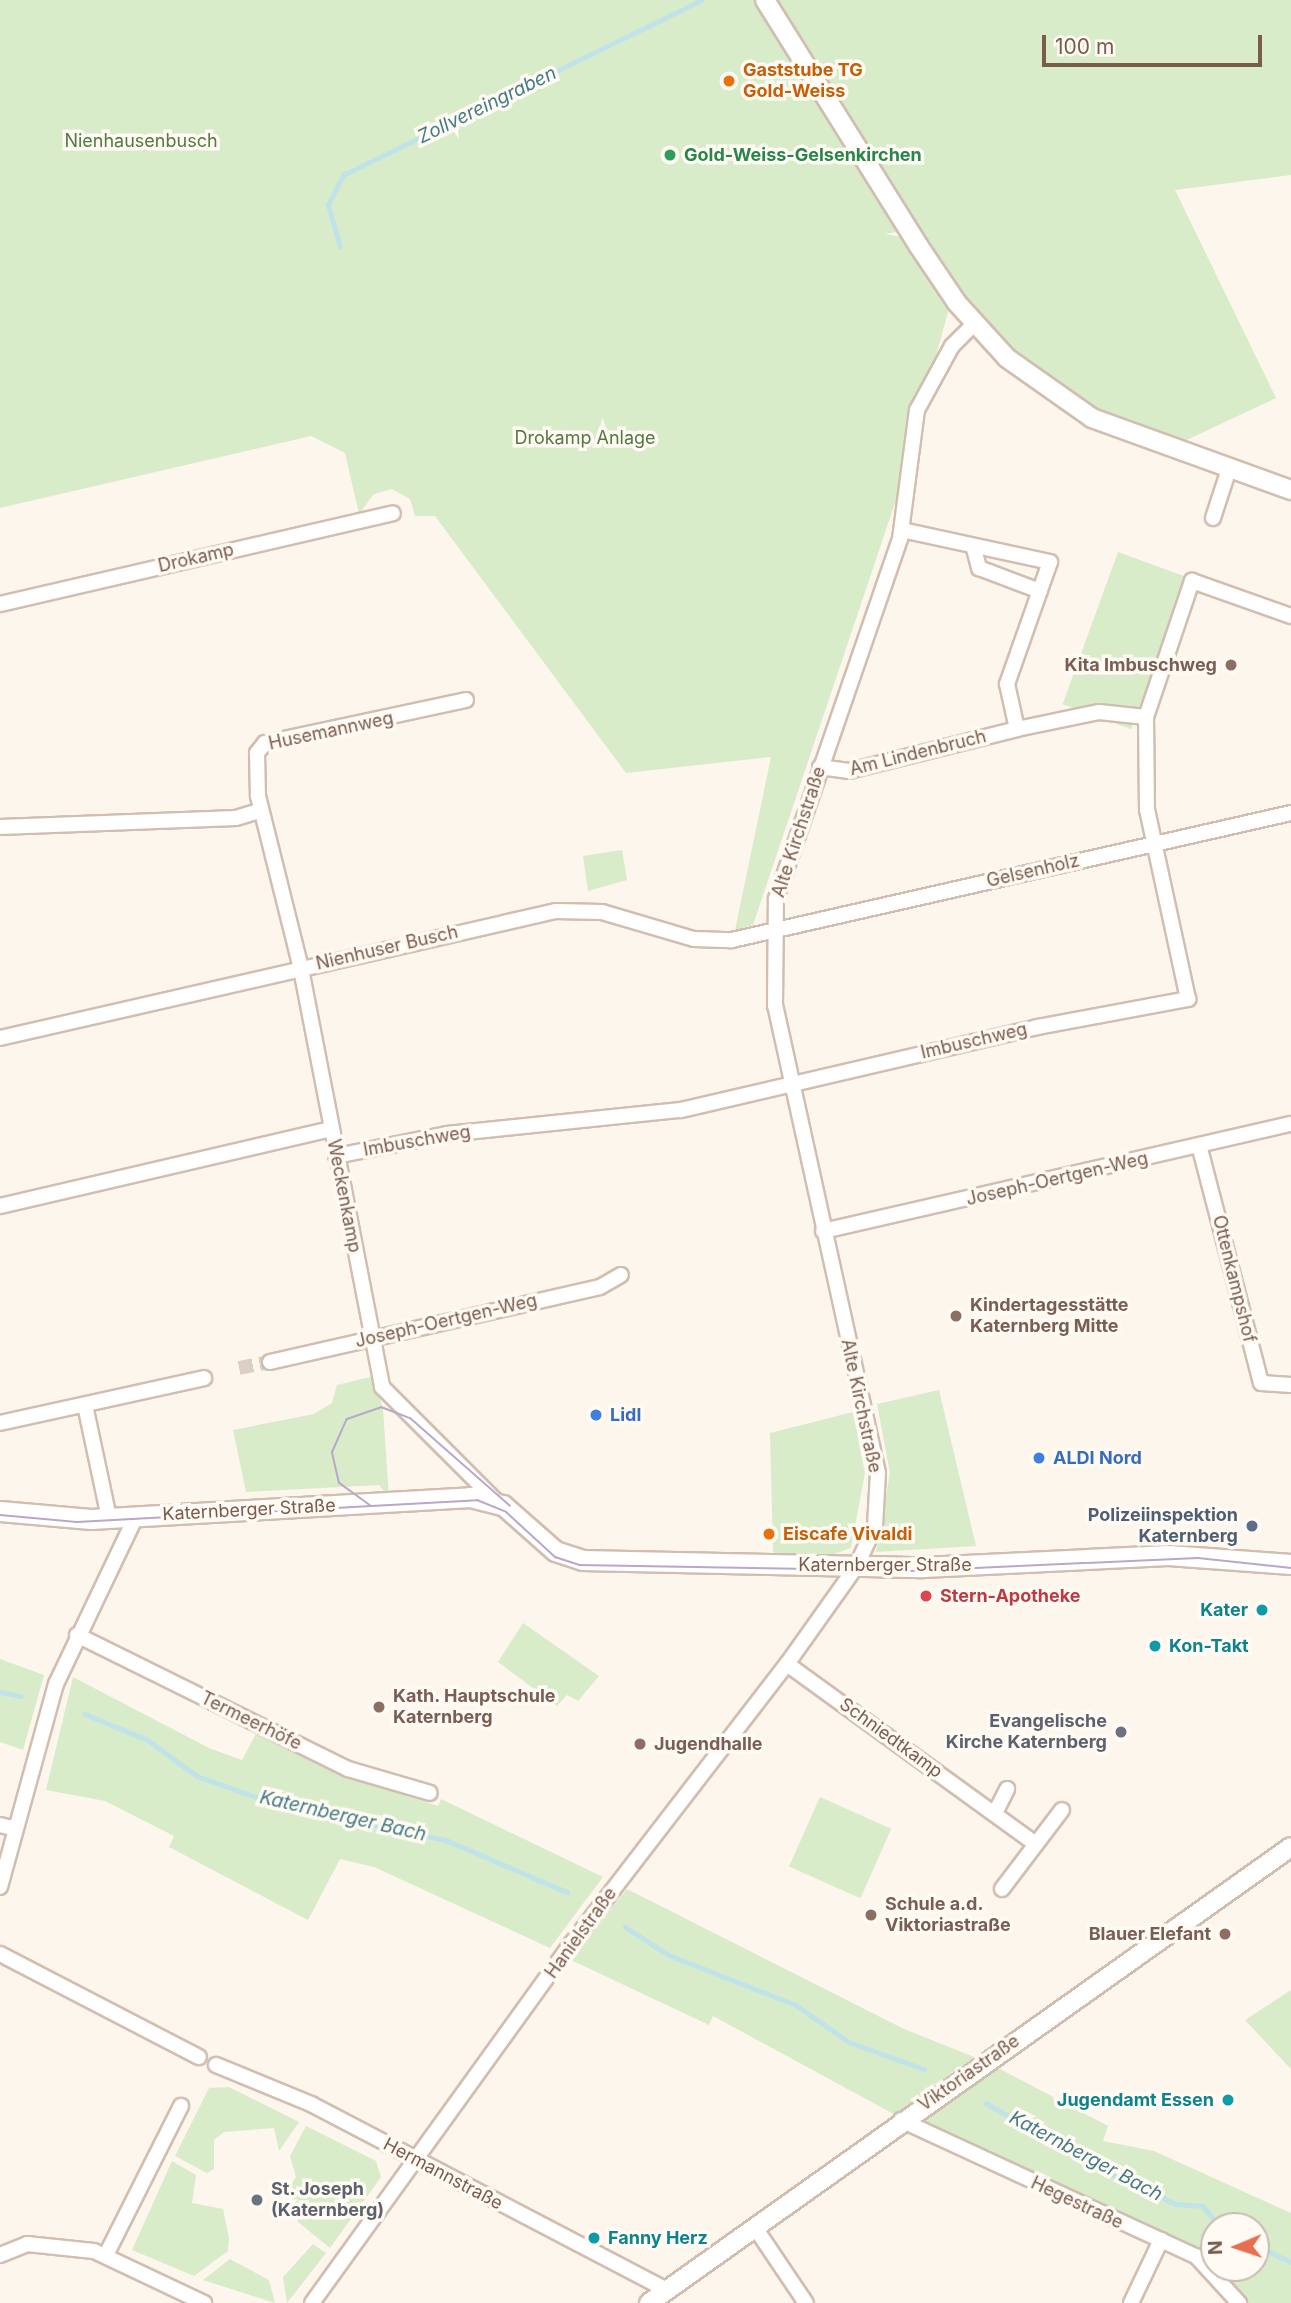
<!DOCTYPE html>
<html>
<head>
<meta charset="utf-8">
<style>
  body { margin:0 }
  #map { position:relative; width:1291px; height:2303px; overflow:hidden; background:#fdf6ec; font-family:Inter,sans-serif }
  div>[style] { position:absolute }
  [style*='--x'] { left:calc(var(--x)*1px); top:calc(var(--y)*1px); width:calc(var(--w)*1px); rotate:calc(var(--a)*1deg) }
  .green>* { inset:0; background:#d8ecc9; transform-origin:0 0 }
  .stream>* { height:4.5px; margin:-2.25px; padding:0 2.25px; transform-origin:2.25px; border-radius:2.25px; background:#bfe3e8 }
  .minor-tunnel>* { height:14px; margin-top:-7px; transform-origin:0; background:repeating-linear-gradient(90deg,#dcd0c4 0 14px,transparent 0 21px) }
  .roads { filter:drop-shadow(2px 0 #d1beb0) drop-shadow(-2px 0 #d1beb0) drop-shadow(0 2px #d1beb0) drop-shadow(0 -2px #d1beb0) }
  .minor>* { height:14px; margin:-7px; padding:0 7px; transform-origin:7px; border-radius:7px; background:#fff }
  .tertiary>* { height:18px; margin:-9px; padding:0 9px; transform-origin:9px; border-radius:9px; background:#fff }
  .secondary>* { height:19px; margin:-9.5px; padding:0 9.5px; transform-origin:9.5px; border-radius:9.5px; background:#fff }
  .tram>* { height:2px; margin:-1px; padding:0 1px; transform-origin:1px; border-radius:1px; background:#b9a8c9 }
  .dots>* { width:19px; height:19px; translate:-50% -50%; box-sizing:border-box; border:4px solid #fffaf3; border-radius:50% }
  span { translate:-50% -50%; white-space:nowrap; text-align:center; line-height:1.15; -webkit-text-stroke:7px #fffaf3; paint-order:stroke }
  .food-label { font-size:18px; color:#c56008; font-weight:700 }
  .left { translate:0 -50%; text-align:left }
  .park-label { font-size:18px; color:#537a41 }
  .leisure-label { font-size:18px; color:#27864d; font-weight:700 }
  .street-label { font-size:18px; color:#7a5c4d }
  .education-label { font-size:18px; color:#785e54; font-weight:700 }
  .right { translate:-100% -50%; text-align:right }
  .shop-label { font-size:18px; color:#366cbe; font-weight:700 }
  .service-label { font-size:18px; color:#4e5e75; font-weight:700 }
  .health-label { font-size:18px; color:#be3a42; font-weight:700 }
  .culture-label { font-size:18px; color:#0d838f; font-weight:700 }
  .worship-label { font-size:18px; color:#5b616d; font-weight:700 }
  .water-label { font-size:19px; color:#437c86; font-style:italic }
  .north { position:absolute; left:1200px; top:2212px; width:70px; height:70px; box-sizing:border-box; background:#fffaf3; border:2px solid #cabbb1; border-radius:50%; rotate:268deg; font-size:19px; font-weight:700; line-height:28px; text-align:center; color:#7a5c4d }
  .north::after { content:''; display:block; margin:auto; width:24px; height:32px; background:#e76f51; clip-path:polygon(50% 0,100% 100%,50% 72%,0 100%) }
  .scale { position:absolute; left:1042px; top:35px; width:220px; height:32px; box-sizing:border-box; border:4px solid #7a5c4d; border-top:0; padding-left:9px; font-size:21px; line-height:24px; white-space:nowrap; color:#7a5c4d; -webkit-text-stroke:5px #fffaf3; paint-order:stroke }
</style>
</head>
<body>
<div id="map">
  <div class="green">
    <div style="clip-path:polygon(0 0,764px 0,907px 230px,885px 234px,902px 237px,950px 305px,896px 500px,753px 925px,735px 930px,771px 757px,626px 773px,435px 516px,415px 516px,410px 499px,392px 489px,374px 494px,359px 514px,345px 453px,311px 436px,0 508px)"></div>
    <div style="clip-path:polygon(766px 0,1291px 0,1291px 175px,1175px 190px,1276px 398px,1178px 444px,1126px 428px,1036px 376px,978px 317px,909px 230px)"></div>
    <div style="left:1118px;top:552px;width:73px;height:162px;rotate:20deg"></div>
    <div style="clip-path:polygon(622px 850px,627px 880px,588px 891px,583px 856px)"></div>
    <div style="clip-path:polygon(374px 1376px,383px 1409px,389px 1497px,379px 1485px,246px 1492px,233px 1430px,314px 1414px,332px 1403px,337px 1385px)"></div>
    <div style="clip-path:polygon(939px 1390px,976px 1546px,876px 1552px,890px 1473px,877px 1404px)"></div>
    <div style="clip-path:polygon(853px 1412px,865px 1473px,851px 1548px,803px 1565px,773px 1552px,770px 1433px)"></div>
    <div style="clip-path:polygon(523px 1623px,599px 1676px,578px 1701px,567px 1695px,557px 1706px,498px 1662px)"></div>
    <div style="clip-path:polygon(0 1659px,44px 1675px,23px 1750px,0 1742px)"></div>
    <div style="clip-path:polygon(73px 1677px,209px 1748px,242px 1760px,257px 1732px,355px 1779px,438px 1806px,441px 1799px,603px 1877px,550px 1948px,374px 1867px,340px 1859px,308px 1920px,169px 1847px,174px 1836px,105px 1801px,46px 1790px)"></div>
    <div style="left:820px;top:1797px;width:78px;height:76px;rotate:24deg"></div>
    <div style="clip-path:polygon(627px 1889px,904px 2029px,984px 2061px,901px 2118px,713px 2016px,709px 2025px,571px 1960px)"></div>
    <div style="clip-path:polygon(1291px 1990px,1291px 2069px,1245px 2020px)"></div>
    <div style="clip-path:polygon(987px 2062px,1108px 2126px,1103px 2141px,1154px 2151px,1291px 2213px,1291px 2303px,1247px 2303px,1219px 2268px,1256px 2268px,1256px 2226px,1214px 2226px,1214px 2263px,903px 2119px)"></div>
    <div style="clip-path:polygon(229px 2087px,299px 2122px,279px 2151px,274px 2128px,224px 2132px,214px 2140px,214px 2169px,207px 2173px,175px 2156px,209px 2088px)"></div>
    <div style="clip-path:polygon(306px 2126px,376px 2161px,381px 2177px,330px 2248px,298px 2222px,289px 2188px,296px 2177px,290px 2156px)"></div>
    <div style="clip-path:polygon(172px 2161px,196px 2175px,192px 2203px,223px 2209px,229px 2238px,228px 2251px,194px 2276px,132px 2250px)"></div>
    <div style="clip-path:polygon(313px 2244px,326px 2253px,287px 2303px,283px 2277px)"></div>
    <div style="clip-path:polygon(230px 2259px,269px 2280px,275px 2303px,203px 2280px)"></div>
  </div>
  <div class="stream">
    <div style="--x:340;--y:247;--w:44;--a:-105.9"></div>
    <div style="--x:328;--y:205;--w:34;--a:-63"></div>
    <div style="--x:343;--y:175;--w:399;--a:-26"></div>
    <div style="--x:0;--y:1692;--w:21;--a:11"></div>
    <div style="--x:85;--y:1714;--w:68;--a:22.4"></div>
    <div style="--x:148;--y:1740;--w:61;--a:36.3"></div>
    <div style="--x:197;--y:1776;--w:81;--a:19.6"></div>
    <div style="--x:273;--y:1803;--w:177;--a:12.1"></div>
    <div style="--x:446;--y:1840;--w:132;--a:23.3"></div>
    <div style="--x:625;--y:1927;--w:52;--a:32.5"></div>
    <div style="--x:669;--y:1955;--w:136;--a:21.5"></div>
    <div style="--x:796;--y:2005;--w:65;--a:34.9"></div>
    <div style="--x:849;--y:2042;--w:80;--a:19.8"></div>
    <div style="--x:986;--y:2103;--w:144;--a:29.6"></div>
    <div style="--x:1111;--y:2174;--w:72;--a:24.8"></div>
    <div style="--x:1176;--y:2204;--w:27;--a:4"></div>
    <div style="--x:1203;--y:2206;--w:26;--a:51"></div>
    <div style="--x:1256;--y:2245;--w:39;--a:26"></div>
  </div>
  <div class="minor-tunnel">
    <div style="--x:239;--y:1368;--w:32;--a:-11"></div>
  </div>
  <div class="roads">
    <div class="minor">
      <div style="--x:1213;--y:518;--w:52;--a:-71.9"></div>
      <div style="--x:974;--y:549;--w:20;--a:75"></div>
      <div style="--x:979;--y:568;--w:65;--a:20.7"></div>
      <div style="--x:0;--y:604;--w:403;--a:-13"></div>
      <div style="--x:466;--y:700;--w:206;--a:167.9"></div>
      <div style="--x:265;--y:743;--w:13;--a:129"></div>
      <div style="--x:257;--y:753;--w:43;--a:88.7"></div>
      <div style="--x:258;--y:796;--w:178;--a:76"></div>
      <div style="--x:301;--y:969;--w:426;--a:79"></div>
      <div style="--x:382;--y:1387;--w:164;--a:45"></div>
      <div style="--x:1017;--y:729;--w:84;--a:-11.7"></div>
      <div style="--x:1099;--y:712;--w:47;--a:6.1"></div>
      <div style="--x:820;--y:767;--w:29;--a:8"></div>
      <div style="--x:849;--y:771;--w:173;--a:-14"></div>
      <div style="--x:1017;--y:729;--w:46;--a:-102.5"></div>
      <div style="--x:1007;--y:684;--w:129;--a:-70.6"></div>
      <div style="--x:1050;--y:562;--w:151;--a:-167.8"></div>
      <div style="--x:0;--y:827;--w:236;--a:-2.2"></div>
      <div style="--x:236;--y:818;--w:24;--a:-17"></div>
      <div style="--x:0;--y:1038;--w:570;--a:-12.87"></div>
      <div style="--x:556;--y:911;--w:46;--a:1.2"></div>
      <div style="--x:602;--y:912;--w:96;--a:16.4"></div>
      <div style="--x:694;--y:939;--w:38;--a:2"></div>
      <div style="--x:732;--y:940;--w:573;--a:-12.8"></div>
      <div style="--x:1199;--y:1145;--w:246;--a:75.4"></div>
      <div style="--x:1261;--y:1383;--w:30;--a:4"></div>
      <div style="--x:336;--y:1156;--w:113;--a:-11.2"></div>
      <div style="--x:447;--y:1134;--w:235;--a:-5.9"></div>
      <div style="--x:681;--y:1110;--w:366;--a:-13.1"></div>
      <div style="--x:1037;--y:1027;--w:154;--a:-10.5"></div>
      <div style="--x:1188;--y:999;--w:193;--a:-102.2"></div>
      <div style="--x:1147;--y:810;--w:93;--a:-90.6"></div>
      <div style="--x:1146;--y:717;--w:144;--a:-71.3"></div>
      <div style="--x:1192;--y:581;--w:105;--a:19.5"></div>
      <div style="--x:0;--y:1206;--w:339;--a:-13.1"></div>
      <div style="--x:823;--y:1231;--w:480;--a:-12.9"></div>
      <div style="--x:270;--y:1362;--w:338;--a:-12.8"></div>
      <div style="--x:600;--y:1287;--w:24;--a:-30"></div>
      <div style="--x:85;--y:1405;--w:116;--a:78"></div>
      <div style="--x:0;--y:1423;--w:209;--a:-12.4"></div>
      <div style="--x:77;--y:1635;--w:302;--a:26.3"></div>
      <div style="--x:348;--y:1769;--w:85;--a:16.3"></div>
      <div style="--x:787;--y:1664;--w:307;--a:35.9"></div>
      <div style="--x:995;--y:1813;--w:27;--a:-63"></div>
      <div style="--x:0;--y:1825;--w:16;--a:14"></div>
      <div style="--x:0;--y:1887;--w:211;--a:-74.6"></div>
      <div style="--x:56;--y:1684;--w:186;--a:-64.5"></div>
      <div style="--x:1002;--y:1889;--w:99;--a:-52.8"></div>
      <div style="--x:0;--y:1954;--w:224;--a:27.4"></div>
      <div style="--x:216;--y:2065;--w:103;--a:22.3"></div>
      <div style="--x:311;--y:2104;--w:402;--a:27.6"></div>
      <div style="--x:901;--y:2120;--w:325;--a:24.8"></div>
      <div style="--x:1196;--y:2256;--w:64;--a:47.5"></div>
      <div style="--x:756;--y:2229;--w:89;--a:56"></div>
      <div style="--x:0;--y:2255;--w:29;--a:-22"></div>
      <div style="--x:27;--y:2244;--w:67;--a:6"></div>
      <div style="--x:94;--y:2251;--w:122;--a:25.3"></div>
      <div style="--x:106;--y:2255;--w:167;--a:-63.3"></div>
      <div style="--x:312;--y:2303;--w:444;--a:-54.2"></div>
      <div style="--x:572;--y:1943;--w:352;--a:-52.4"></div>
      <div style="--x:787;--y:1664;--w:119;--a:-54.6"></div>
      <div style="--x:856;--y:1567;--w:45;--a:-65.1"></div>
      <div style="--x:875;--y:1526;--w:53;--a:-86.8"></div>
      <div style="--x:878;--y:1473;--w:478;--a:-102.4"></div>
      <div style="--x:775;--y:1006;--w:107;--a:-89.5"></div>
      <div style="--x:776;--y:899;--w:381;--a:-71"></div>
      <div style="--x:900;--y:539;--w:130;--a:-82.5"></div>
      <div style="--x:917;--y:410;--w:73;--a:-61.3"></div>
      <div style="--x:952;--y:346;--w:31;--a:-45"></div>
      <div style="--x:1131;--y:2303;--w:70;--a:-64.5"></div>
    </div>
    <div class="tertiary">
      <div style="--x:765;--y:0;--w:289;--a:58"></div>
      <div style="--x:918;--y:245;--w:70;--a:56.1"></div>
      <div style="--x:957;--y:303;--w:74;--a:47.7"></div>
      <div style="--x:1007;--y:358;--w:104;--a:35.2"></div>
      <div style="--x:1092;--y:418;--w:212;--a:19.9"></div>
      <div style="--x:649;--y:2303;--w:787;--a:-35.39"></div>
    </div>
    <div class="secondary">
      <div style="--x:0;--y:1511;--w:91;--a:5"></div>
      <div style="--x:91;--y:1519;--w:380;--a:-3.3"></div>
      <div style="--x:470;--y:1497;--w:34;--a:14"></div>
      <div style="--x:503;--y:1505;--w:69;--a:41.5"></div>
      <div style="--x:555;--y:1551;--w:28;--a:18"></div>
      <div style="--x:582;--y:1560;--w:341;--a:1.2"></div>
      <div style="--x:923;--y:1567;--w:245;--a:-2.8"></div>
      <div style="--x:1168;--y:1555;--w:123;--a:4.2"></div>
    </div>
  </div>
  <div class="tram">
    <div style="--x:371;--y:1506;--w:39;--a:-144"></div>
    <div style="--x:339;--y:1483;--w:32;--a:-103"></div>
    <div style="--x:332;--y:1452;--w:36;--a:-66"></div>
    <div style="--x:347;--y:1419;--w:36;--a:-19"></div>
    <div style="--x:381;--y:1407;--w:31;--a:21"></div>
    <div style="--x:410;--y:1418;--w:133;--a:41.3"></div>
    <div style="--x:0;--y:1515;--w:77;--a:5.2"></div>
    <div style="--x:77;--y:1522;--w:401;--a:-3.1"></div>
    <div style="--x:477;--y:1500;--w:31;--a:22"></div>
    <div style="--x:506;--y:1512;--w:67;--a:42.6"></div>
    <div style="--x:555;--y:1557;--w:25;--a:18"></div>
    <div style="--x:579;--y:1565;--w:331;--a:1"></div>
    <div style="--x:910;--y:1571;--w:288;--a:-2.6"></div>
    <div style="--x:1198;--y:1558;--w:94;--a:6.1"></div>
  </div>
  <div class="dots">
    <div style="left:729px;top:81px;background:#e8710a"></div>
    <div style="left:670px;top:155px;background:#2e9e5b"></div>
    <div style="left:1231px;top:665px;background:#8d6e63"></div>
    <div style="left:956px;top:1316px;background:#8d6e63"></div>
    <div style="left:596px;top:1415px;background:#3f7fe0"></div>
    <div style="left:1039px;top:1458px;background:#3f7fe0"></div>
    <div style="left:1252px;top:1526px;background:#5c6f8a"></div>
    <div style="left:769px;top:1534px;background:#e8710a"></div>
    <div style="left:926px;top:1596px;background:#e0444e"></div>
    <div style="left:1262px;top:1610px;background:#0f9aa8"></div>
    <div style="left:1155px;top:1646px;background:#0f9aa8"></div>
    <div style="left:379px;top:1707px;background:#8d6e63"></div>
    <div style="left:1121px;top:1732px;background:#6b7280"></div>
    <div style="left:640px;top:1744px;background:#8d6e63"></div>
    <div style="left:871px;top:1915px;background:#8d6e63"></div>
    <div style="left:1225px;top:1934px;background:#8d6e63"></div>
    <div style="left:1228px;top:2100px;background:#0f9aa8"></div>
    <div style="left:257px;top:2200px;background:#6b7280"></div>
    <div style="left:594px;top:2238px;background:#0f9aa8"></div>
  </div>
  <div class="food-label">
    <span class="left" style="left:743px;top:81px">Gaststube TG<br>Gold-Weiss</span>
    <span class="left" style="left:783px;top:1534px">Eiscafe Vivaldi</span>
  </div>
  <div class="park-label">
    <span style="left:141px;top:141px">Nienhausenbusch</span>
    <span style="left:585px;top:438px">Drokamp Anlage</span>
  </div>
  <div class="leisure-label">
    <span class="left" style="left:684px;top:155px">Gold-Weiss-Gelsenkirchen</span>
  </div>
  <div class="street-label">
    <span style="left:196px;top:558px;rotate:-13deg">Drokamp</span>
    <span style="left:331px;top:731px;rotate:-12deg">Husemannweg</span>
    <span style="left:918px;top:753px;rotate:-14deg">Am Lindenbruch</span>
    <span style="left:799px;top:832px;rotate:-72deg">Alte Kirchstraße</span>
    <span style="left:1033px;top:871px;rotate:-13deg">Gelsenholz</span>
    <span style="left:387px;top:948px;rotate:-13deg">Nienhuser Busch</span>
    <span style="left:974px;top:1041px;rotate:-13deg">Imbuschweg</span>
    <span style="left:417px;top:1141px;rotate:-10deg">Imbuschweg</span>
    <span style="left:1057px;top:1179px;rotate:-13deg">Joseph-Oertgen-Weg</span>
    <span style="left:344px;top:1196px;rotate:79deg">Weckenkamp</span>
    <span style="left:1234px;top:1279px;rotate:76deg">Ottenkampshof</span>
    <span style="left:446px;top:1321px;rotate:-13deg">Joseph-Oertgen-Weg</span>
    <span style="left:861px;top:1406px;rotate:78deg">Alte Kirchstraße</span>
    <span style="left:249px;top:1510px;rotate:-3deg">Katernberger Straße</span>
    <span style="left:885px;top:1565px">Katernberger Straße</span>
    <span style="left:251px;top:1721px;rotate:26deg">Termeerhöfe</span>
    <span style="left:891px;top:1738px;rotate:36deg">Schniedtkamp</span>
    <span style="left:581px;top:1933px;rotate:-54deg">Hanielstraße</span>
    <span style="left:969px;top:2073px;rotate:-35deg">Viktoriastraße</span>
    <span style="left:443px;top:2174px;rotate:28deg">Hermannstraße</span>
    <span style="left:1077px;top:2203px;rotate:25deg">Hegestraße</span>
  </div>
  <div class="education-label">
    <span class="right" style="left:1217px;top:665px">Kita Imbuschweg</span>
    <span class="left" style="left:970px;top:1316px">Kindertagesstätte<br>Katernberg Mitte</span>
    <span class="left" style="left:393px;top:1707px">Kath. Hauptschule<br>Katernberg</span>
    <span class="left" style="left:654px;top:1744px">Jugendhalle</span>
    <span class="left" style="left:885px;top:1915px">Schule a.d.<br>Viktoriastraße</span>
    <span class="right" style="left:1211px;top:1934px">Blauer Elefant</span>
  </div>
  <div class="shop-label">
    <span class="left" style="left:610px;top:1415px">Lidl</span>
    <span class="left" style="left:1053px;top:1458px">ALDI Nord</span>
  </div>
  <div class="service-label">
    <span class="right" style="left:1238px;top:1526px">Polizeiinspektion<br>Katernberg</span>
  </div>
  <div class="health-label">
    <span class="left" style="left:940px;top:1596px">Stern-Apotheke</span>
  </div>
  <div class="culture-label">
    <span class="right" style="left:1248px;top:1610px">Kater</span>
    <span class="left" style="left:1169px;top:1646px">Kon-Takt</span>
    <span class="right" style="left:1214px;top:2100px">Jugendamt Essen</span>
    <span class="left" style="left:608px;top:2238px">Fanny Herz</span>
  </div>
  <div class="worship-label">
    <span class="right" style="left:1107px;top:1732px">Evangelische<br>Kirche Katernberg</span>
    <span class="left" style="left:271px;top:2200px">St. Joseph<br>(Katernberg)</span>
  </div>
  <div class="water-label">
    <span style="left:487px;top:105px;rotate:-26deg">Zollvereingraben</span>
    <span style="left:343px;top:1816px;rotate:13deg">Katernberger Bach</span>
    <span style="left:1086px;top:2156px;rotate:28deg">Katernberger Bach</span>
  </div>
  <div class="north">N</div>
  <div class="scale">100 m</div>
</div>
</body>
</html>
